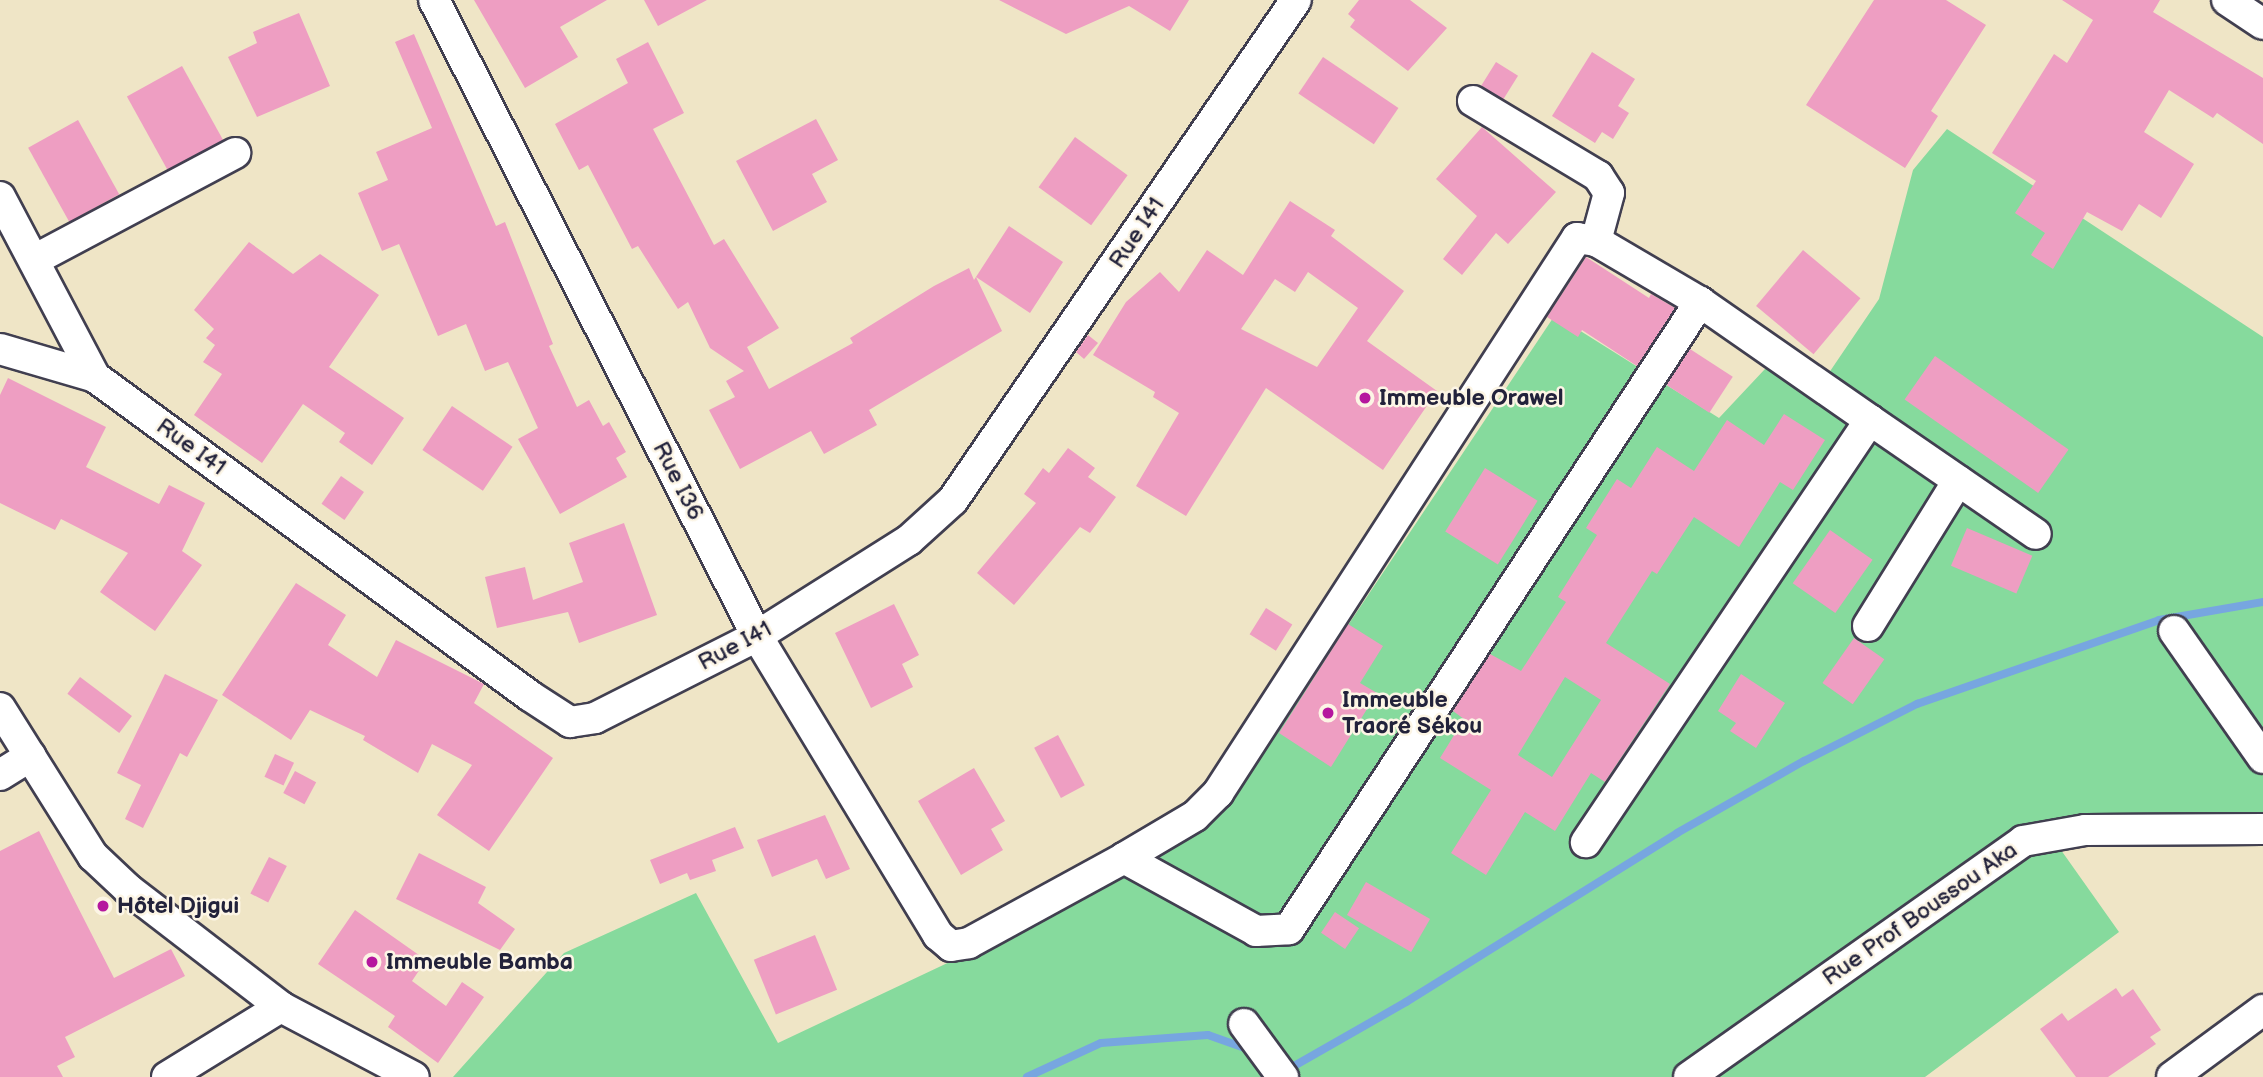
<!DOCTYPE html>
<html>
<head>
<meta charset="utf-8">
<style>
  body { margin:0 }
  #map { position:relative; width:2263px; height:1077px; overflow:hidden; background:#efe5c6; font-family:"Balsamiq Sans",sans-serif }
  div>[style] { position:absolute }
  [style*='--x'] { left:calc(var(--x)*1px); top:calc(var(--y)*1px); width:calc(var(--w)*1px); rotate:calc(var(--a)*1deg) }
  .green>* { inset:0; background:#86da9d }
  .stream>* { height:8px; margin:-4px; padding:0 4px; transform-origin:4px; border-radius:4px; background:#77a6e0 }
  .building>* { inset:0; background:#ee9ec2; transform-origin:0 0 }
  .roads { filter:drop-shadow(2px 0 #413f50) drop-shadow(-2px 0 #413f50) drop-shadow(0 2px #413f50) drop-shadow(0 -2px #413f50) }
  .street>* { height:30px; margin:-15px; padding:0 15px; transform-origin:15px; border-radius:15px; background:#fff }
  .dots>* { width:19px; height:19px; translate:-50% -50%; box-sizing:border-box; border:4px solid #fcf5e5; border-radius:50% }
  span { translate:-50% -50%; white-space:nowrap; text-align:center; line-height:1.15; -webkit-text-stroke:5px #fcf5e5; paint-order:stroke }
  .street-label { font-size:23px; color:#22223b }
  .poi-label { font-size:23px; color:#22223b; font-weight:700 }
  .left { translate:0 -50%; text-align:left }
</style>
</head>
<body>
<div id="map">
  <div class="green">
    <div style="clip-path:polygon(1947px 129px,2263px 337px,2263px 838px,2056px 843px,2119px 932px,1925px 1077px,453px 1077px,564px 953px,696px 893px,778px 1043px,975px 950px,1226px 808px,1555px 315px,1719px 418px,1781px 352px,1818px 389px,1879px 299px,1913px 170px)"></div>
  </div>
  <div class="stream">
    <div style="--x:1285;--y:1063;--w:9;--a:18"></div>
    <div style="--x:1294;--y:1066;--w:129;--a:-29.7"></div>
    <div style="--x:1406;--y:1002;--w:319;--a:-31.9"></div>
    <div style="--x:1677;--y:833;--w:146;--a:-29.6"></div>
    <div style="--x:1804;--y:761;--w:127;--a:-26.8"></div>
    <div style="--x:1917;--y:704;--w:256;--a:-19.1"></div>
    <div style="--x:2159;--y:620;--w:106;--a:-9.8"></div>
    <div style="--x:1027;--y:1077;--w:81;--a:-24.7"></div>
    <div style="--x:1101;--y:1043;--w:107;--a:-4.3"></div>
    <div style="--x:1208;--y:1035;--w:48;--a:19.6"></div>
  </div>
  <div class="building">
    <div style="clip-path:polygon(474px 0,607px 0,560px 27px,578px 57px,525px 88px)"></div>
    <div style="clip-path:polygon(644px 0,707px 0,658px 26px)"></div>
    <div style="clip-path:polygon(999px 0,1189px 0,1170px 31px,1129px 6px,1066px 34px)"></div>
    <div style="clip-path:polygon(1359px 0,1410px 0,1447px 28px,1408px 71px,1350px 27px,1355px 20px,1348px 14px)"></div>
    <div style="clip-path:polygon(1874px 0,1946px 0,1986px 25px,1931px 111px,1938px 116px,1905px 168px,1806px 105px)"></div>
    <div style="clip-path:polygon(2062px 0,2160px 0,2153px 12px,2263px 78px,2263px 144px,2217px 113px,2213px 118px,2169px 90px,2144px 132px,2194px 164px,2161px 218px,2139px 204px,2122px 231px,2087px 212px,2053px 269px,2031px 255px,2045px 233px,2015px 213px,2036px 181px,1992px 153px,2054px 54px,2067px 63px,2093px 20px)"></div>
    <div style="clip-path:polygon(299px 13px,330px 86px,257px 117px,228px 57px,257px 43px,253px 32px)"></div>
    <div style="clip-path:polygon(414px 34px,496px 226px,505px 222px,553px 344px,549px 346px,577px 407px,589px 400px,603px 426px,609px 422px,626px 452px,616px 458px,627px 477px,560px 514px,518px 439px,538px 428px,508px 362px,485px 371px,466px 324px,438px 336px,399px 244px,382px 251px,358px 193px,388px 180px,376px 152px,432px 128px,395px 42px)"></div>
    <div style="clip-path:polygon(648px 42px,684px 113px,653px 129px,714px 245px,724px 239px,779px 328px,747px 347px,769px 389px,853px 343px,850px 338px,934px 286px,969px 268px,974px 280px,1009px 226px,1063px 262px,1030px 313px,976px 277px,1002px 331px,869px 410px,877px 425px,824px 454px,811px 431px,740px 469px,709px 410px,735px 397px,726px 381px,744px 371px,710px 348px,688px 302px,678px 309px,638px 246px,632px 249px,588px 165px,579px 170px,555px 124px,628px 83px,616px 59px)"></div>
    <div style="clip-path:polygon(1592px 52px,1635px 79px,1618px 106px,1629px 113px,1613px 139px,1602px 132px,1595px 143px,1552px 116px)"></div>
    <div style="left:1323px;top:57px;width:91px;height:44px;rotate:34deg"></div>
    <div style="left:1496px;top:62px;width:26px;height:28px;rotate:32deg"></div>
    <div style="left:182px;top:66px;width:85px;height:63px;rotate:61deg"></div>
    <div style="clip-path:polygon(816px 119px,838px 160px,812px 174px,827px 202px,773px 231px,736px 161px)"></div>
    <div style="left:78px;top:120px;width:85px;height:57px;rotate:61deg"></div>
    <div style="clip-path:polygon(1482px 127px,1556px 192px,1508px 244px,1496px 233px,1462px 275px,1443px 259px,1477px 216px,1436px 179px)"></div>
    <div style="left:1075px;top:137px;width:65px;height:62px;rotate:36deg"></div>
    <div style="clip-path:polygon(evenodd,1290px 201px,1335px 230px,1331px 236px,1404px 291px,1367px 341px,1437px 391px,1383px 470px,1266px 388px,1186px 516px,1136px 486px,1179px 413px,1153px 397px,1155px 392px,1093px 355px,1126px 302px,1160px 272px,1179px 292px,1207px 250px,1243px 275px,1290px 201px,1308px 272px,1358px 308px,1317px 367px,1241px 329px,1275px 279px,1295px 292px,1308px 272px)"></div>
    <div style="clip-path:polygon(249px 242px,293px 274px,320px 254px,379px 295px,329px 367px,404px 418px,372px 465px,339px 442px,345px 433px,303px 404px,262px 463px,194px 415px,222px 374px,203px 362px,215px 345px,206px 338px,214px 329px,194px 310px)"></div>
    <div style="left:1803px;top:250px;width:75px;height:73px;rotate:40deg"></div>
    <div style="clip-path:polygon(1586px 257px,1649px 298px,1651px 294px,1675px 308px,1637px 366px,1582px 330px,1578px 337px,1547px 317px)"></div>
    <div style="clip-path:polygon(1088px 335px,1098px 343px,1084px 359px,1076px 352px)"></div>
    <div style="left:1690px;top:349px;width:51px;height:43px;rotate:33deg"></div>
    <div style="left:1935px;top:356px;width:163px;height:53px;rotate:35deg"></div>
    <div style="clip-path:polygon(8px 378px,106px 427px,86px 467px,159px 504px,169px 485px,205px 503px,182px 551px,202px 565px,155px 631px,100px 592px,128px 553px,61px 519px,55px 530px,0 503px,0 395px)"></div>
    <div style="left:452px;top:406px;width:73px;height:53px;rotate:34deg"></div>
    <div style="clip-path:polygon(evenodd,1784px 414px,1825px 440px,1793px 490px,1780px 482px,1739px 547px,1694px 517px,1657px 574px,1652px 571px,1606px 643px,1670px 684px,1605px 782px,1591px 773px,1555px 831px,1525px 812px,1486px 875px,1451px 853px,1491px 790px,1440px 758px,1464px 719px,1453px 711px,1490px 654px,1521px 671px,1566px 602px,1558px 597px,1597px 535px,1586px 528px,1617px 479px,1631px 488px,1657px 447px,1694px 471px,1727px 420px,1764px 445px,1784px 414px,1565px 677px,1601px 700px,1552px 777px,1518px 755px,1565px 677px)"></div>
    <div style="clip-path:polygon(1068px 448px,1095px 468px,1088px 477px,1116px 497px,1090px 533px,1080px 527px,1014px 605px,977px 573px,1036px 503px,1024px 494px,1043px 468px,1049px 473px)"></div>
    <div style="left:1485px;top:468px;width:62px;height:75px;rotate:32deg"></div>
    <div style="left:341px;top:476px;width:28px;height:34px;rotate:35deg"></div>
    <div style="clip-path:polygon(624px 523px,657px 615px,579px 643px,568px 612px,497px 628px,485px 577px,525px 567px,533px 600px,583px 582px,569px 543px)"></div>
    <div style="left:1967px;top:528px;width:71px;height:41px;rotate:23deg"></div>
    <div style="left:1830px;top:530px;width:52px;height:65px;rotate:35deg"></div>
    <div style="clip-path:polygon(296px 583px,346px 615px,328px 645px,377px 677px,396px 640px,484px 684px,474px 703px,553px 758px,489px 851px,437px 815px,472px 765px,432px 744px,418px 773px,363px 740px,365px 736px,310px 710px,291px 740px,222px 695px)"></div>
    <div style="clip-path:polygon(894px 604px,919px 655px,902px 664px,913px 687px,871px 708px,835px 633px)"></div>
    <div style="left:1266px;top:608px;width:31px;height:31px;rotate:32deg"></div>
    <div style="clip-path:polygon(1348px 624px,1383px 646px,1360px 683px,1377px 693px,1331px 767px,1279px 733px)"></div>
    <div style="left:1854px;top:638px;width:37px;height:55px;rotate:35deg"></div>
    <div style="clip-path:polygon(165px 674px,218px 700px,187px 757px,180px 753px,143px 828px,125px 819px,141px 785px,117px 773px)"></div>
    <div style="clip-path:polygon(1741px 674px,1785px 703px,1756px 748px,1730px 731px,1736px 723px,1718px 711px)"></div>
    <div style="left:80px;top:677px;width:65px;height:21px;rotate:37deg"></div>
    <div style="left:1058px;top:735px;width:57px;height:27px;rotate:62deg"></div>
    <div style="left:275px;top:754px;width:21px;height:25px;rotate:25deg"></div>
    <div style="clip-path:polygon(974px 768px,1005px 821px,991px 829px,1003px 850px,961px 875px,918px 801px)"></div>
    <div style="left:295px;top:771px;width:24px;height:25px;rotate:28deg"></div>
    <div style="clip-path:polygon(825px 815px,850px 869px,826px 879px,817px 859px,772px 877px,757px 840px)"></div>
    <div style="clip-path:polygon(735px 827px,744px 848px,712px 860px,716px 871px,690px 880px,687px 873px,660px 884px,650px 860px)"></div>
    <div style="clip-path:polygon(39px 831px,114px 978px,171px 949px,185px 976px,65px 1037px,75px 1057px,57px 1066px,63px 1077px,0 1077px,0 851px)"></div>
    <div style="clip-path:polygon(419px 853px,486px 887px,478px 903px,515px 929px,500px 950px,396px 899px)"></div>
    <div style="left:269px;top:857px;width:20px;height:41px;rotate:27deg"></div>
    <div style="left:1366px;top:882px;width:74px;height:38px;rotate:30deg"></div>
    <div style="clip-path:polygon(355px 910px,426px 960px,412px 981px,446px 1006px,462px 982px,484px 997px,438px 1063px,388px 1027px,395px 1016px,318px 964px)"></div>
    <div style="left:1335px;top:912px;width:29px;height:25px;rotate:34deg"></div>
    <div style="left:815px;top:935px;width:59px;height:66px;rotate:68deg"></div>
    <div style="clip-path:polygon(2116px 988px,2122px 997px,2133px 989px,2161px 1030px,2150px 1037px,2156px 1044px,2108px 1077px,2076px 1077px,2040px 1029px,2062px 1013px,2068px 1021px)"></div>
  </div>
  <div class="roads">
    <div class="street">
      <div style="--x:434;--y:0;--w:713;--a:63.08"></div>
      <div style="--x:757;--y:636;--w:350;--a:58.8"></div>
      <div style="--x:938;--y:935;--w:17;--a:40"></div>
      <div style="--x:951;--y:946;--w:18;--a:-9"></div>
      <div style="--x:969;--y:943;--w:177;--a:-28.7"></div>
      <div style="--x:1124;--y:858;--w:82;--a:-30.6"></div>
      <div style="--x:1195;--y:816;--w:33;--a:-45"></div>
      <div style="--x:1218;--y:793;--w:661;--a:-57.1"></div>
      <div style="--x:1577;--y:238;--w:19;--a:9"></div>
      <div style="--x:1596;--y:241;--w:121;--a:30.4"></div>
      <div style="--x:1700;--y:302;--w:207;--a:34.8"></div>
      <div style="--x:1870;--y:420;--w:509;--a:123.94"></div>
      <div style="--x:2227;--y:0;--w:43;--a:33.7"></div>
      <div style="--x:1473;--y:101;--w:146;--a:31"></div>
      <div style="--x:1598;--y:176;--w:20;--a:57"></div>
      <div style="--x:1609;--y:193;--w:50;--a:105.2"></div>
      <div style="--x:0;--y:197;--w:204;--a:62.2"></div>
      <div style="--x:34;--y:260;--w:228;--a:-28"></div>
      <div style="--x:0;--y:349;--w:99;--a:16.4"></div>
      <div style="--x:95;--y:377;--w:539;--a:36.25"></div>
      <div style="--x:530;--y:696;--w:48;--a:33"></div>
      <div style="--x:570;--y:722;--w:25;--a:-9"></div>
      <div style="--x:595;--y:718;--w:182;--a:-26.8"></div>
      <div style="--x:757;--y:636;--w:180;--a:-32.3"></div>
      <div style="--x:909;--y:540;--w:59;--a:-42.3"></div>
      <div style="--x:953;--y:500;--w:606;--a:-55.55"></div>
      <div style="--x:1870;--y:420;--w:201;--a:34.5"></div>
      <div style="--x:1868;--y:626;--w:171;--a:-58.2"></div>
      <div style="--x:2174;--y:631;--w:155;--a:55"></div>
      <div style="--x:0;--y:708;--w:175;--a:57.9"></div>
      <div style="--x:93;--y:856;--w:48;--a:43.3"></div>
      <div style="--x:128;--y:889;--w:193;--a:37.6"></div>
      <div style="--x:281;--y:1007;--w:150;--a:27.8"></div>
      <div style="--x:0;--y:775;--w:36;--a:-32"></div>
      <div style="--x:1124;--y:858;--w:151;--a:28.9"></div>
      <div style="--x:1256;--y:931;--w:33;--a:-3"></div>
      <div style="--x:1289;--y:929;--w:750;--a:-56.76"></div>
      <div style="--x:1244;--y:1024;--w:66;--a:53.7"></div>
      <div style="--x:167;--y:1077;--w:134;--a:-31.6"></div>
      <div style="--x:1689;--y:1077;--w:409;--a:-35.2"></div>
      <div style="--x:2023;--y:841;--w:63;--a:-10.1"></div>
      <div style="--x:2085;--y:830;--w:178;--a:-0.3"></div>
      <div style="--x:2172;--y:1077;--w:113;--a:-36.4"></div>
    </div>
  </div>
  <div class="dots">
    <div style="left:1365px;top:398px;background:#b5179e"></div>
    <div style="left:1328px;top:713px;background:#b5179e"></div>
    <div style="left:103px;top:906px;background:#b5179e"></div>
    <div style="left:372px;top:962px;background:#b5179e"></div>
  </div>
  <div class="street-label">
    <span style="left:1137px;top:233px;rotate:-56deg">Rue I41</span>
    <span style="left:191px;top:447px;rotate:36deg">Rue I41</span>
    <span style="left:678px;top:481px;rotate:63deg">Rue I36</span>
    <span style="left:735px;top:646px;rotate:-28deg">Rue I41</span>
    <span style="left:1920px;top:914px;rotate:-35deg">Rue Prof Boussou Aka</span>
  </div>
  <div class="poi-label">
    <span class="left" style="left:1379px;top:398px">Immeuble Orawel</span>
    <span class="left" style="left:1342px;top:713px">Immeuble<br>Traoré Sékou</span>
    <span class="left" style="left:117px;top:906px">Hôtel Djigui</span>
    <span class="left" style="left:386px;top:962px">Immeuble Bamba</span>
  </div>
</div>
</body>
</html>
